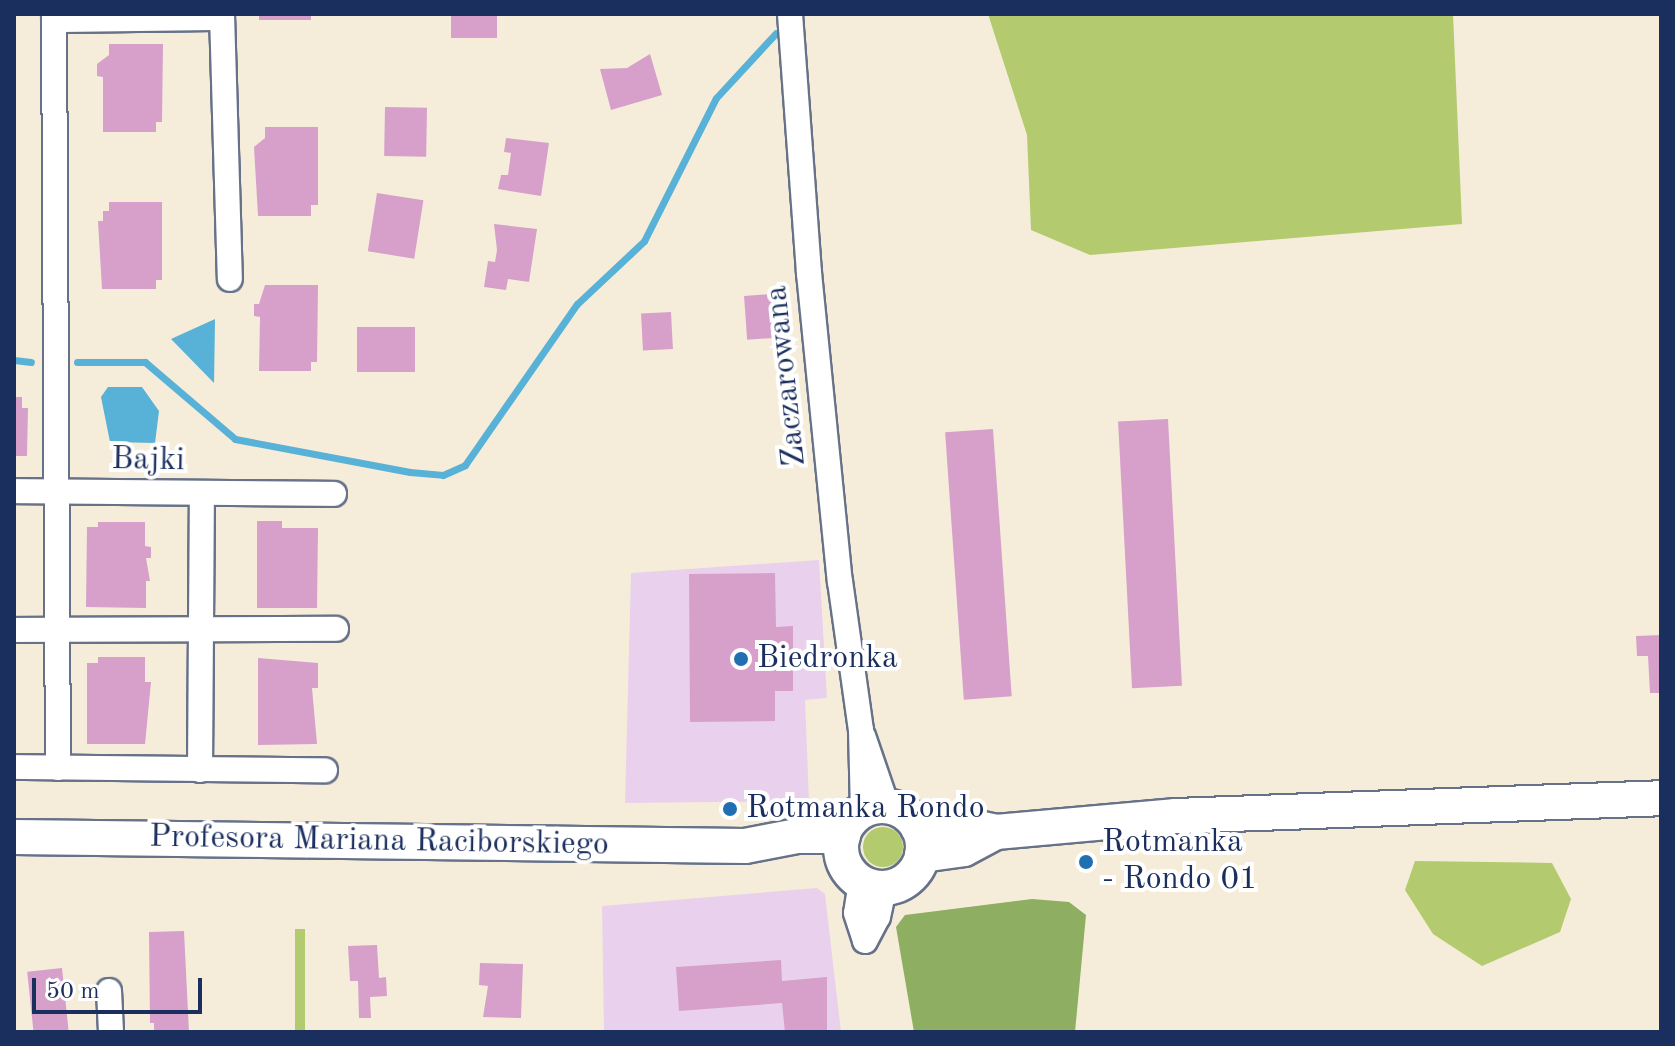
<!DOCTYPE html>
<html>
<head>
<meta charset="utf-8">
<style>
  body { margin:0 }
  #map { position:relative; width:1675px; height:1046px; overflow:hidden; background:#f5edda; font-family:"Old Standard TT",serif }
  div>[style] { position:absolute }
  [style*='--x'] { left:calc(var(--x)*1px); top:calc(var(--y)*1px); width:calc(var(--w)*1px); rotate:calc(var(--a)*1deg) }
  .built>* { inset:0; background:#e9d1ed }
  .green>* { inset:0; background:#b3ca6e; transform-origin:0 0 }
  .round { border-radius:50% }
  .forest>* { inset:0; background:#8eae61 }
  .water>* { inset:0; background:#58b1d6 }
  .stream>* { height:7px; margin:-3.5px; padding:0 3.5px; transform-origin:3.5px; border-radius:3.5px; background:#58b1d6 }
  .building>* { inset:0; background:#d6a0cb; transform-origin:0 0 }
  .roads { filter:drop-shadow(2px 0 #677289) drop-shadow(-2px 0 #677289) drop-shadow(0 2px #677289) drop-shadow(0 -2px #677289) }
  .minor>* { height:24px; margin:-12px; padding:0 12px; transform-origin:12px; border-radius:12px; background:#fff }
  .secondary>* { height:34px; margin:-17px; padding:0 17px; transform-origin:17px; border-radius:17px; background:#fff }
  .secondary>.ring { margin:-17px; padding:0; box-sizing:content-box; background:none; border:34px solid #fff; border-radius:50% }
  .dots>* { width:22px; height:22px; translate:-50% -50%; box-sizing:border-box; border:4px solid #fff; border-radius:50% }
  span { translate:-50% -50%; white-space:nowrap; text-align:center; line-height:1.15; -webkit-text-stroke:8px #fff; paint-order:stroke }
  .street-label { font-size:32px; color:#1b2f5e }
  .poi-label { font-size:32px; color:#1b2f5e }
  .left { translate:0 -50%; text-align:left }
  .frame { position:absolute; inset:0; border:16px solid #1b2f5e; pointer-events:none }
  .scale { position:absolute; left:32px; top:978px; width:170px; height:36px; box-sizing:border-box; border:4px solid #1b2f5e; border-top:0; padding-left:10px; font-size:24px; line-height:28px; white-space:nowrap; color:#1b2f5e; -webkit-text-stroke:6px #fff; paint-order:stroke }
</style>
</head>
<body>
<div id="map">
  <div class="built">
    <div style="clip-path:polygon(819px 560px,827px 698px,805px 700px,809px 801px,625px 803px,631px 573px)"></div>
    <div style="clip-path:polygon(817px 888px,825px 894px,841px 1032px,604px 1032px,602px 906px)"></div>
  </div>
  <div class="green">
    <div style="clip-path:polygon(988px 14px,1453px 14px,1462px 224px,1090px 255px,1031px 230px,1027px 135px)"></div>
    <div class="round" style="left:863px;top:827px;width:40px;height:40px"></div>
    <div style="clip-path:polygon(1415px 861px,1552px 863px,1571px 899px,1560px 932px,1482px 966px,1433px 934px,1405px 890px)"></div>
    <div style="left:295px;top:929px;width:10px;height:103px"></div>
  </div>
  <div class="forest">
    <div style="clip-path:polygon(1032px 899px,1069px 902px,1086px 915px,1075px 1032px,914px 1032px,896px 927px,905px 915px)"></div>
  </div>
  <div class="water">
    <div style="clip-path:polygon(215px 319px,214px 383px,171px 339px)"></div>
    <div style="clip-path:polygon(108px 387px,142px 387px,159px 411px,155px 443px,110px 442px,101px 397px)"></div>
  </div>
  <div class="stream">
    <div style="--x:14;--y:360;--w:17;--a:7"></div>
    <div style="--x:77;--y:362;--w:68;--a:0"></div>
    <div style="--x:145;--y:362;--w:118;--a:40.5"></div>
    <div style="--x:235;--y:439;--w:178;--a:10.7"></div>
    <div style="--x:410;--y:472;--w:33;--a:5"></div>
    <div style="--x:443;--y:475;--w:24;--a:-24"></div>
    <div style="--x:465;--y:465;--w:196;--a:-55.2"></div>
    <div style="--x:577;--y:304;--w:92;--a:-43.2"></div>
    <div style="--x:644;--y:241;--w:160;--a:-63.3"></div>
    <div style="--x:716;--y:98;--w:88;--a:-47.3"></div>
  </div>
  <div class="building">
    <div style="left:259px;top:14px;width:52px;height:6px"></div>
    <div style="left:451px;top:14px;width:46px;height:24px"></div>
    <div style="clip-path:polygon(109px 44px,163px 44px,162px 122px,156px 122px,156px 132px,103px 132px,103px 77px,97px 76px,97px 64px,109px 55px)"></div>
    <div style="clip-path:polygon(650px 54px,662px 95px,611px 110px,600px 69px,627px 68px)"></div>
    <div style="left:385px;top:107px;width:42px;height:49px;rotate:1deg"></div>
    <div style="clip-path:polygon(265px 127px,318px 127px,318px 205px,311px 205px,311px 216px,258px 216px,254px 147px,265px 138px)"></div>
    <div style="clip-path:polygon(506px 138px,549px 143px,541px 196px,498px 189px,501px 175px,508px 175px,511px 153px,504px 152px)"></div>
    <div style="left:377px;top:193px;width:47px;height:59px;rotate:9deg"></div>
    <div style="clip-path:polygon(109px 202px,162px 202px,162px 280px,156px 280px,156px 289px,102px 289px,98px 221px,103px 221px,103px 211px,109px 211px)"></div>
    <div style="clip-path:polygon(494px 224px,537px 229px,529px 282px,508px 279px,506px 290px,484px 287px,488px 261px,495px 262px,497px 250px)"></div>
    <div style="clip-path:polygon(265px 285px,318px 285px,317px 362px,311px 362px,311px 371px,259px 371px,260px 317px,254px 316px,254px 304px,259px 304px)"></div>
    <div style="left:771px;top:294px;width:44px;height:27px;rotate:86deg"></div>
    <div style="left:671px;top:312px;width:37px;height:30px;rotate:87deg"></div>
    <div style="left:415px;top:327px;width:45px;height:58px;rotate:90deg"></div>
    <div style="clip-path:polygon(14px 397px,22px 397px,22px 408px,28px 408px,27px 456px,14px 456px)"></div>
    <div style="left:1168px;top:419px;width:267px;height:50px;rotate:87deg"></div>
    <div style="left:993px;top:429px;width:268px;height:48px;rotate:86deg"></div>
    <div style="clip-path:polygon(257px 521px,282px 521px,282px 528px,318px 528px,317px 608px,257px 608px)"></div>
    <div style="clip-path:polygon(98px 522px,145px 522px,145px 546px,151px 547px,151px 558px,146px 558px,150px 581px,146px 581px,146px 608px,86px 607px,87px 527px,98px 527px)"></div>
    <div style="clip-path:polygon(775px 573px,776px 627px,793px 626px,793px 691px,775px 691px,775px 721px,690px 722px,689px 574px)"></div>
    <div style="clip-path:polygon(1661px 635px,1661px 693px,1650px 693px,1648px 656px,1637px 656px,1636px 636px)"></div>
    <div style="clip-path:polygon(98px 657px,145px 657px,145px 682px,151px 682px,145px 744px,87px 744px,87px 663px,98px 663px)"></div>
    <div style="clip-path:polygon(258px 658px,318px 663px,318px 688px,312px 688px,317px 744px,258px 745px)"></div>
    <div style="clip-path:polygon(184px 931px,189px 1032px,154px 1032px,154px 1023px,150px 1023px,149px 932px)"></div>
    <div style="clip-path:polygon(377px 945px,379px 978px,386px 977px,387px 996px,370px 997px,371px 1018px,359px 1018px,358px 981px,350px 981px,348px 946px)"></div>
    <div style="clip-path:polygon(781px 960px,782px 981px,827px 977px,827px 1031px,785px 1032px,782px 1003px,679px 1011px,676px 967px)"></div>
    <div style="clip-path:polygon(480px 963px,523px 964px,521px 1018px,483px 1017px,488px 986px,479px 985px)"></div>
    <div style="left:62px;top:968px;width:62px;height:35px;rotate:84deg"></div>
  </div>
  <div class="roads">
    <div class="minor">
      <div style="--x:54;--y:14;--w:754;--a:89.7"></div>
      <div style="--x:222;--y:14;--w:265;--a:88.3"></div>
      <div style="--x:790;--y:14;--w:260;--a:85.8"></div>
      <div style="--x:809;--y:273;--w:310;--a:84.3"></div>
      <div style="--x:840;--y:581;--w:150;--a:82"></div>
      <div style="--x:861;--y:730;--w:81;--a:88.6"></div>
      <div style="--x:54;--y:20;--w:168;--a:-0.7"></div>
      <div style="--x:14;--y:491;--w:320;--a:0.5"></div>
      <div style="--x:14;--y:630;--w:322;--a:-0.2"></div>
      <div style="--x:863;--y:736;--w:74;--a:71.1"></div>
      <div style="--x:14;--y:767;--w:311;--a:0.6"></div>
      <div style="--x:200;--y:770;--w:277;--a:-89.6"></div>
      <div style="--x:861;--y:882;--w:31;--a:99"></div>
      <div style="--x:856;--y:913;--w:29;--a:72"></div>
      <div style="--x:865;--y:941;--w:27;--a:-62"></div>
      <div style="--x:878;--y:917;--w:30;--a:-78"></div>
      <div style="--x:109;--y:991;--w:41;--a:87.2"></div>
    </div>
    <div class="secondary">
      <div class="ring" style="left:841px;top:806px;width:48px;height:48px"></div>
      <div style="--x:918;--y:828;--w:41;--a:-5.6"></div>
      <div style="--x:959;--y:824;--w:38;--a:12"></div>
      <div style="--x:996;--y:832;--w:181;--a:-5.1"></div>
      <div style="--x:1176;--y:816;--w:485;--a:-2.1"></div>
      <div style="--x:14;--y:837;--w:731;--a:0.71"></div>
      <div style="--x:745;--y:846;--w:53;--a:-10.9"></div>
      <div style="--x:797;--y:836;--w:46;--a:0"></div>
      <div style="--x:922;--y:855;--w:42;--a:-8.1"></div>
      <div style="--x:964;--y:849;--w:36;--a:-28"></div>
    </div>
  </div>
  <div class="dots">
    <div style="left:741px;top:659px;background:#1f6fb2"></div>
    <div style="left:730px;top:809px;background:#1f6fb2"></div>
    <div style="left:1086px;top:862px;background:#1f6fb2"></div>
  </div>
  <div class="street-label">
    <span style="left:787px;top:376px;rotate:-96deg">Zaczarowana</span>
    <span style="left:148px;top:461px;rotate:1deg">Bajki</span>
    <span style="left:379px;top:842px;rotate:1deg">Profesora Mariana Raciborskiego</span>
  </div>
  <div class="poi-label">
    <span class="left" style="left:757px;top:659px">Biedronka</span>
    <span class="left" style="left:746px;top:809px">Rotmanka Rondo</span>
    <span class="left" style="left:1102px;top:862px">Rotmanka<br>- Rondo 01</span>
  </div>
  <div class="frame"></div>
  <div class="scale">50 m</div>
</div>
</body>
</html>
